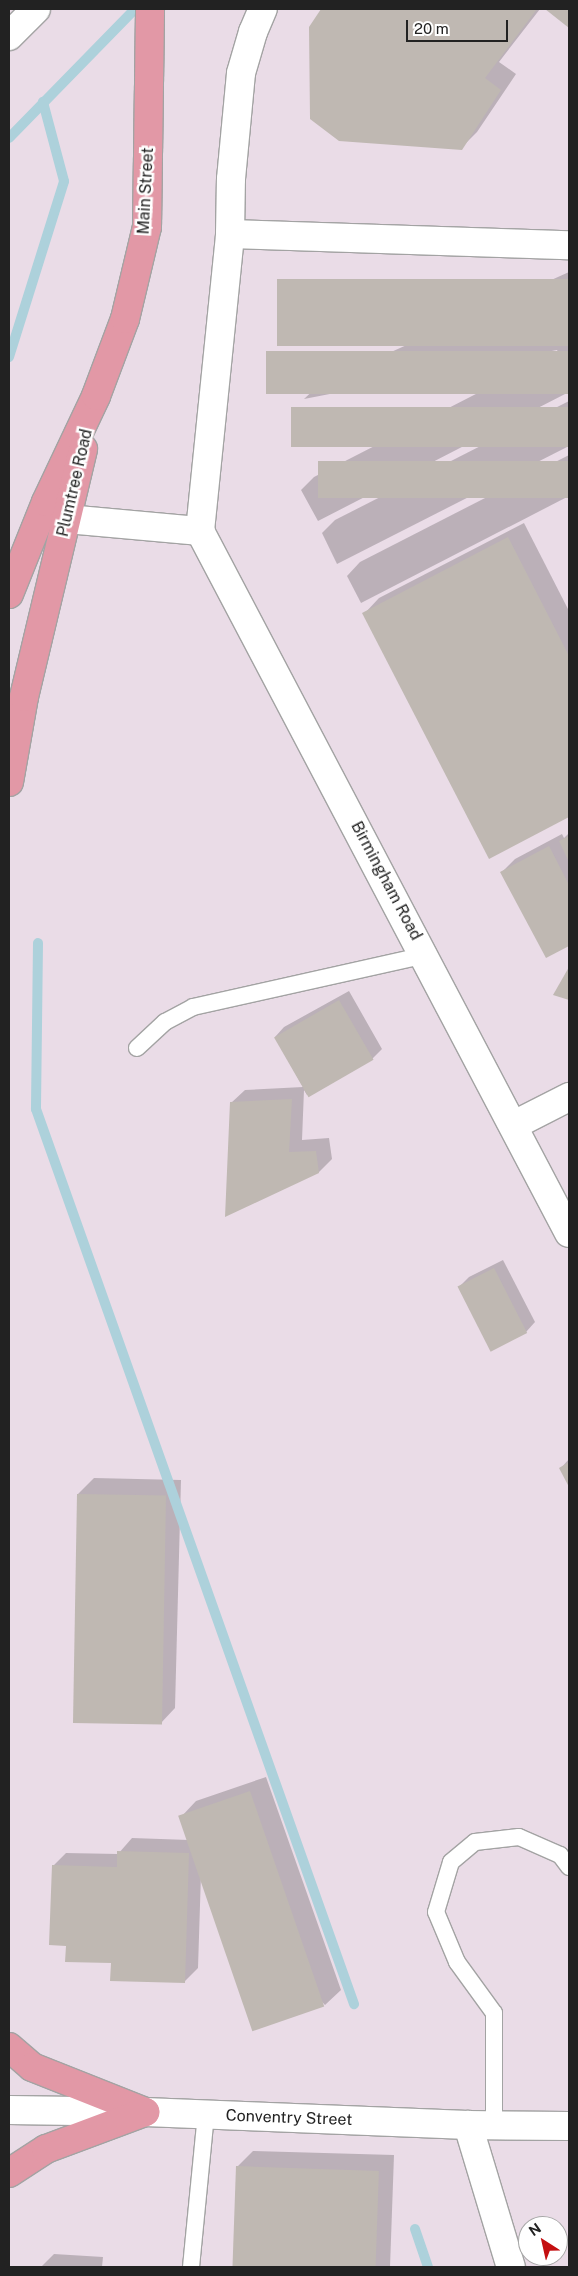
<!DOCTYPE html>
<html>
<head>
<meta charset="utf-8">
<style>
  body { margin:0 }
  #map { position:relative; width:578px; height:2276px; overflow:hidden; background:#f1eee9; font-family:"Public Sans",sans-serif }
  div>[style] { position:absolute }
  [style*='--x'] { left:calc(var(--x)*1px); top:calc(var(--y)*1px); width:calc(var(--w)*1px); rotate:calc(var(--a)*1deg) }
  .industrial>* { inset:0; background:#eadce7 }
  .shadow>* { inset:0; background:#0003 }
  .stream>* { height:10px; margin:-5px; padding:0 5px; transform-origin:5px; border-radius:5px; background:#add1db }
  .building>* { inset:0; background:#bfb8b2; transform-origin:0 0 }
  .roads { filter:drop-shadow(1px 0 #a3a3a3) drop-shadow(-1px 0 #a3a3a3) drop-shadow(0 1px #a3a3a3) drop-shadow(0 -1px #a3a3a3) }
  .lane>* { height:16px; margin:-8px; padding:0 8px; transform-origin:8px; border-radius:8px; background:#fff }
  .street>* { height:28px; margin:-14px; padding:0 14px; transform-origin:14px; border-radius:14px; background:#fff }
  .highway>* { height:28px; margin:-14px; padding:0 14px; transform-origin:14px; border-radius:14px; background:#e298a6 }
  span { translate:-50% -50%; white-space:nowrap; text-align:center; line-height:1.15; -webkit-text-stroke:5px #fff; paint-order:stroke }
  .street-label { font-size:16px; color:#222 }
  .frame { position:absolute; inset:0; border:10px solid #222; pointer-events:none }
  .north { position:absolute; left:518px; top:2216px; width:50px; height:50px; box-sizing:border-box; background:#fff; border:1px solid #a7a7a7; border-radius:50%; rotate:325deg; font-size:14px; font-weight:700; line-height:20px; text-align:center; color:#222 }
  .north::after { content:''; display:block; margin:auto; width:18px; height:22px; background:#c40f11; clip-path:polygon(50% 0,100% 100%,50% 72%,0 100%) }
  .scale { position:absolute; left:406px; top:20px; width:102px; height:22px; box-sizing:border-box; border:2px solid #222; border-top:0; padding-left:6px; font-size:15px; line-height:18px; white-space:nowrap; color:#222; -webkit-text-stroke:4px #fff; paint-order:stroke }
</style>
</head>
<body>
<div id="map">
  <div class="industrial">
    <div style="clip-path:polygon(evenodd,9px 9px,569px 9px,569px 2267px,9px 2267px,9px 9px,528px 2226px,558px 2226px,558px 2256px,528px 2256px,528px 2226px)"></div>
  </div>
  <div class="shadow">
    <div style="clip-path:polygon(323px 9px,540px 9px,499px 62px,516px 74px,477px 132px,461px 148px,310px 27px)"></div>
    <div style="clip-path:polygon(569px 272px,569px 392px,318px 521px,301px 490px,314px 477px,558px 352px,557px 350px,304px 399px,320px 384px)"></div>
    <div style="clip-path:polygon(569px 401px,569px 446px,337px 564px,322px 533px,335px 520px)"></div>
    <div style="clip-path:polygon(569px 455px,569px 496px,361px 603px,347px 576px,360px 562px)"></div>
    <div style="clip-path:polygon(524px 523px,569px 611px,569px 816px,489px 857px,364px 614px,379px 598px)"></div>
    <div style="clip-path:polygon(569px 833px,569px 944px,546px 956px,502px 872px,515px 859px,562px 834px,564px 838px)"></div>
    <div style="clip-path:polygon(349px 991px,382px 1049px,372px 1059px,307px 1095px,304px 1090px,302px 1140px,329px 1138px,332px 1159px,319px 1172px,226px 1215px,231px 1103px,245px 1090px,303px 1087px,275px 1037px,284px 1027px)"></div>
    <div style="clip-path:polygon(503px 1260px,535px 1322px,526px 1332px,459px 1287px,469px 1277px)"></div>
    <div style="clip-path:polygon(569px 1459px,569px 1485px,561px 1468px)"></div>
    <div style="clip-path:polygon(94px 1478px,181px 1480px,175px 1708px,160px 1724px,78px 1494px)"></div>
    <div style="clip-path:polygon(266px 1777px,341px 1990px,325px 2005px,201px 1874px,198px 1968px,184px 1982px,112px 1962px,67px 1945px,53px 1866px,66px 1853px,118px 1854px,132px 1838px,189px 1840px,181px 1817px,196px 1801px)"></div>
    <div style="clip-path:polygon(253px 2151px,394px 2155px,390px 2267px,234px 2267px,237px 2167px)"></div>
    <div style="clip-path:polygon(54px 2254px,103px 2257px,102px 2267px,41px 2267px)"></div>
  </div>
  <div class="stream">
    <div style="--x:9;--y:138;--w:180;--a:-45.7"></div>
    <div style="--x:9;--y:357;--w:184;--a:-72.6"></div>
    <div style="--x:64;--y:181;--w:82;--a:-104.9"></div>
    <div style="--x:38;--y:943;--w:166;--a:90.7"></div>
    <div style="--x:36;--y:1109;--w:950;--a:70.44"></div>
    <div style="--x:415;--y:2229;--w:40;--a:71.1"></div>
  </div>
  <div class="building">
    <div style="clip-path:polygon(321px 9px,537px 9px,485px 78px,501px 90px,462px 150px,339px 141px,310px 119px,309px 27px)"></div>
    <div style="clip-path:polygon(545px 9px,569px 9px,569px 28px)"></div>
    <div style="left:569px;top:279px;width:67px;height:292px;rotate:90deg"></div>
    <div style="left:569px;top:351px;width:43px;height:303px;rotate:90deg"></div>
    <div style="left:569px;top:407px;width:40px;height:278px;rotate:90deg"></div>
    <div style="left:569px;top:461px;width:37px;height:251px;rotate:90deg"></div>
    <div style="clip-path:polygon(508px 537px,569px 656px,569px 817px,489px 859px,362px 613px)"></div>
    <div style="clip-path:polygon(569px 836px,569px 862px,559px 841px)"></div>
    <div style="clip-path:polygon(549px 846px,569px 885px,569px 946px,546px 958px,500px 872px)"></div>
    <div style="clip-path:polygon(569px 967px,569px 1000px,553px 995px)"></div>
    <div style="left:339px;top:1000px;width:69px;height:75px;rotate:60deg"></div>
    <div style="clip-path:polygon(292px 1099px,289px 1152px,316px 1151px,319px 1173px,225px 1217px,230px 1102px)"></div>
    <div style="left:494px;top:1268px;width:73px;height:41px;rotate:63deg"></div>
    <div style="clip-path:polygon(569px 1462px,569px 1487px,559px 1468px)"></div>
    <div style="left:77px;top:1494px;width:89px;height:229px;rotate:1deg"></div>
    <div style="left:250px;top:1791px;width:228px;height:76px;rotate:71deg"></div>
    <div style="clip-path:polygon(117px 1851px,189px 1853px,185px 1983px,110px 1981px,111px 1963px,65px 1962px,66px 1946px,49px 1945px,52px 1865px,117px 1867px)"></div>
    <div style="left:236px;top:2166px;width:143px;height:101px;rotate:2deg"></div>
  </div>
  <div class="roads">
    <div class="lane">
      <div style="--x:137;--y:1048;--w:38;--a:-43"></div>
      <div style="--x:165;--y:1022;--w:32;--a:-28"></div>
      <div style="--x:193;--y:1007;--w:238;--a:-12.6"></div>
      <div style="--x:494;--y:2125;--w:112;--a:-90"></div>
      <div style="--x:494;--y:2013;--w:63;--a:-126"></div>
      <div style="--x:457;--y:1962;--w:54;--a:-112.8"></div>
      <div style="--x:436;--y:1912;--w:52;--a:-73.3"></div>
      <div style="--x:451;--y:1862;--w:31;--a:-40"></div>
      <div style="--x:475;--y:1842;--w:44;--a:-6.5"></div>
      <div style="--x:519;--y:1837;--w:45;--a:23.7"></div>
      <div style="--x:560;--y:1855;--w:15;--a:53"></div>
      <div style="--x:191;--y:2267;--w:154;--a:-84.4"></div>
    </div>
    <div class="street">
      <div style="--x:9;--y:36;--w:38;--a:-45"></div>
      <div style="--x:230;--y:234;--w:339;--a:1.9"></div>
      <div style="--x:67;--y:519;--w:134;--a:5.2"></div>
      <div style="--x:200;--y:531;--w:793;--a:62.27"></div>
      <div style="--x:200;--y:531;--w:299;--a:-84.2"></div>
      <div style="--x:230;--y:234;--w:55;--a:-89"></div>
      <div style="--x:231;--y:179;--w:106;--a:-84.6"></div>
      <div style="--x:241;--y:73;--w:43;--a:-73.7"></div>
      <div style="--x:253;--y:32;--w:25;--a:-67"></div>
      <div style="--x:514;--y:1125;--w:62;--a:-27"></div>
      <div style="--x:9;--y:2110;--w:136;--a:0.8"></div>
      <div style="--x:145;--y:2112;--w:323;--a:2.3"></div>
      <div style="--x:468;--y:2125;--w:101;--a:0.6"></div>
      <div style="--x:468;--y:2125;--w:148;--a:73.2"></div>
    </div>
    <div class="highway">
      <div style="--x:9;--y:594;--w:99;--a:-68.1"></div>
      <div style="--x:46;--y:502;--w:117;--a:-64.7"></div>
      <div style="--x:96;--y:396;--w:82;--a:-69.4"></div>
      <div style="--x:125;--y:319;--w:95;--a:-76.6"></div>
      <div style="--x:147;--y:227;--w:218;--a:-89.2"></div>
      <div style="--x:9;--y:782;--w:86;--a:-80"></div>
      <div style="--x:24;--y:697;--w:255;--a:-76.6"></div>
      <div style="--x:9;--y:2047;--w:30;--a:41"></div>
      <div style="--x:32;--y:2067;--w:122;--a:21.7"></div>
      <div style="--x:9;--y:2173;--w:44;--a:-33"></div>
      <div style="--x:46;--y:2149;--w:106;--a:-20.5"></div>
    </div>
  </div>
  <div class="street-label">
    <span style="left:146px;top:191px;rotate:-87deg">Main Street</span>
    <span style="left:75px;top:483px;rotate:-77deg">Plumtree Road</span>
    <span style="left:386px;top:881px;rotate:62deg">Birmingham Road</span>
    <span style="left:289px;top:2118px;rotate:2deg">Conventry Street</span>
  </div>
  <div class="frame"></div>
  <div class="north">N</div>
  <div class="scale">20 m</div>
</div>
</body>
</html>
